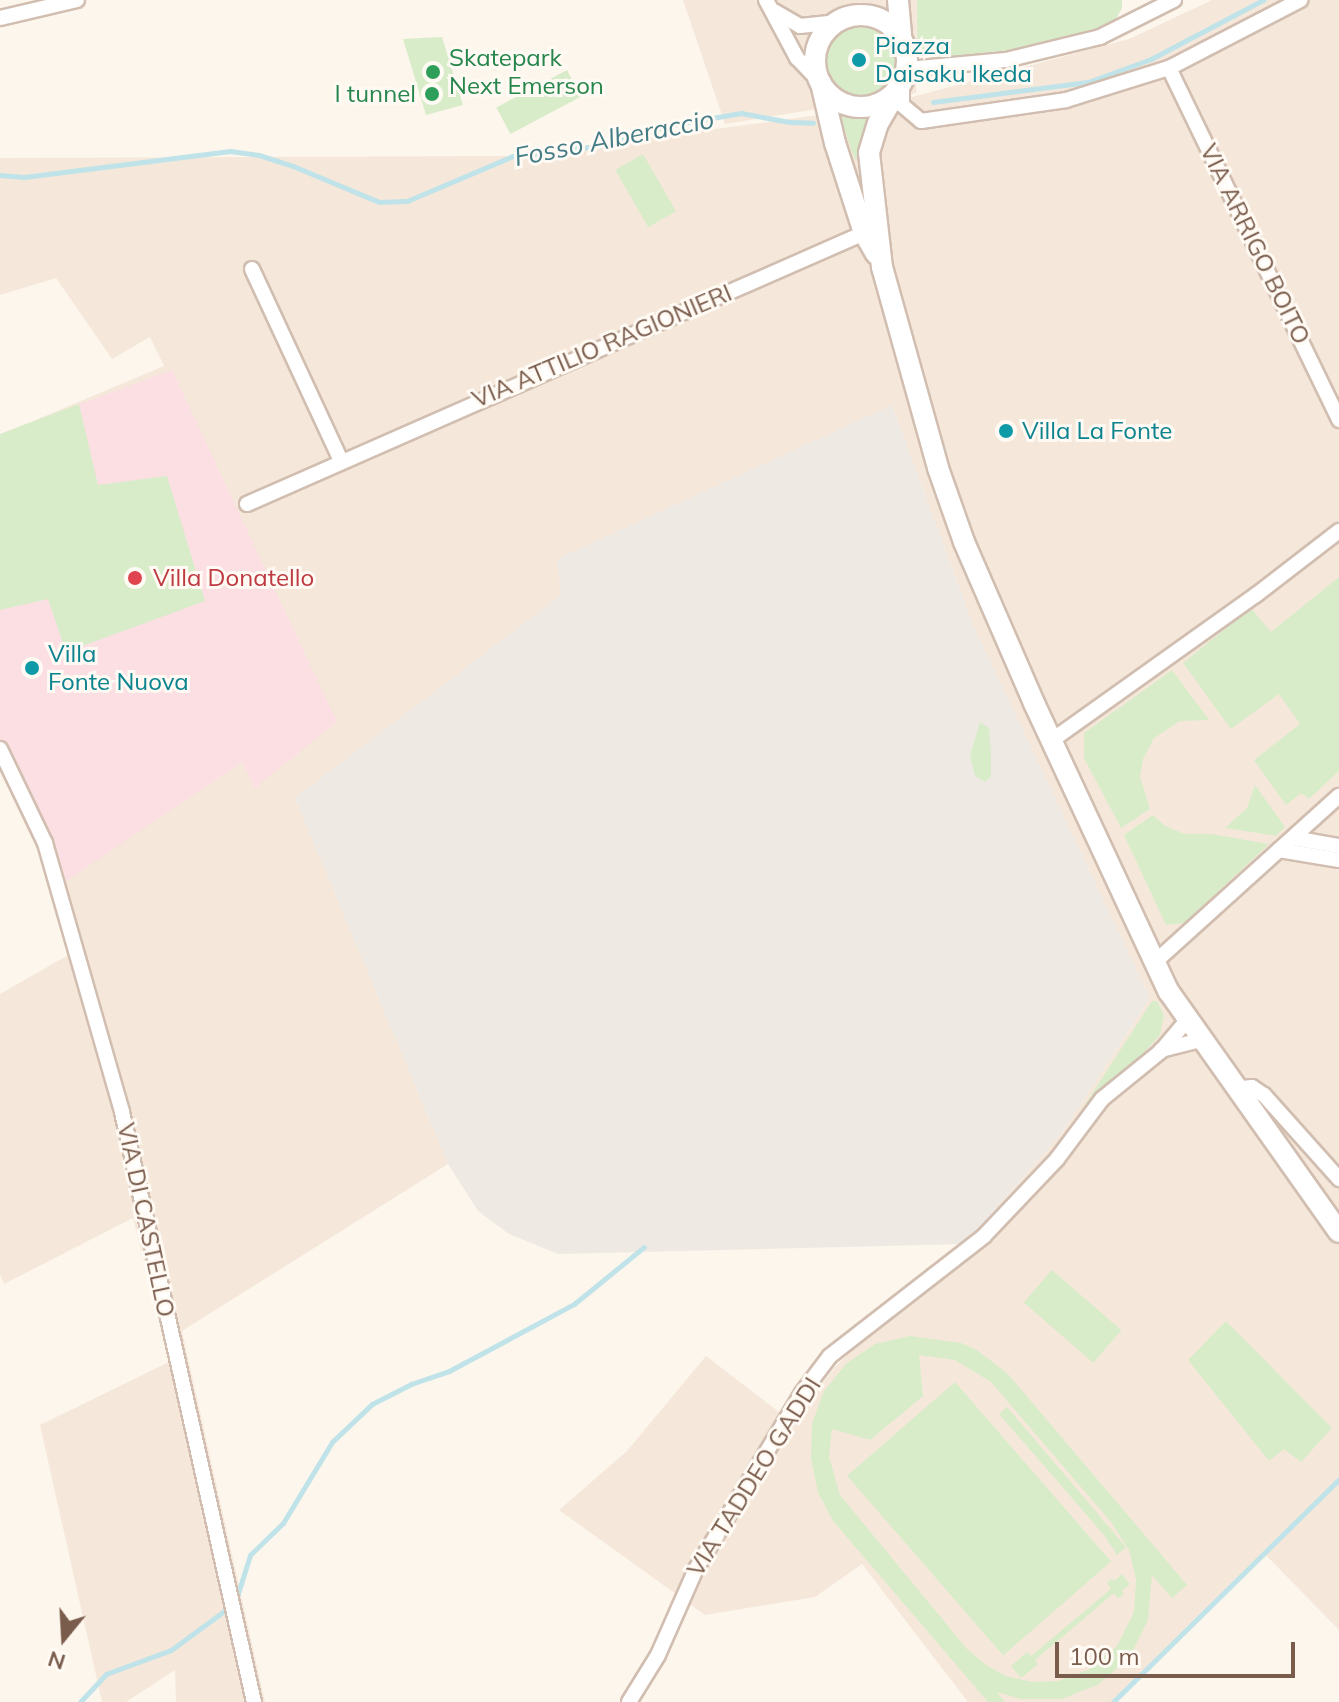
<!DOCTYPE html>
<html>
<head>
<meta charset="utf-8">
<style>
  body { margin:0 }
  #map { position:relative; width:1339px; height:1702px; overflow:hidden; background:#fdf6ec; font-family:Mulish,sans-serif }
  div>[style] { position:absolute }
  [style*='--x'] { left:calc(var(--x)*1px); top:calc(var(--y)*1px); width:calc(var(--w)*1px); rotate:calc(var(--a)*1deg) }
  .residential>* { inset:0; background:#f5e8da }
  .industrial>* { inset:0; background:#efe9e4 }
  .medical>* { inset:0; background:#fbdfe3 }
  .green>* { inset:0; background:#d8ecc9; transform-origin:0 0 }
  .round { border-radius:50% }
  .stream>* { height:5px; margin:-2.5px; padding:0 2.5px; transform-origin:2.5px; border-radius:2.5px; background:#bfe3e8 }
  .roads { filter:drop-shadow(2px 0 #d1beb0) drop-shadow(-2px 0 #d1beb0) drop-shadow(0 2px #d1beb0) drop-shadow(0 -2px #d1beb0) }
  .street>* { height:14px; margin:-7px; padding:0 7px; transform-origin:7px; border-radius:7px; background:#fff }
  .secondary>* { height:20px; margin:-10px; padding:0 10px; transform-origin:10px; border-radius:10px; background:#fff }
  .secondary>.ring { margin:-10px; padding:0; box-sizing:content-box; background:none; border:20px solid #fff; border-radius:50% }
  .dots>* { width:22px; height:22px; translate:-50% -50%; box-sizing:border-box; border:4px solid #fffaf3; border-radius:50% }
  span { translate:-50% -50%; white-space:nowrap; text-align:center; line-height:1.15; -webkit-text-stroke:6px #fffaf3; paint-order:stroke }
  .culture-label { font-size:24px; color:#0d838f }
  .left { translate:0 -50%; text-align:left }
  .leisure-label { font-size:24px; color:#27864d }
  .right { translate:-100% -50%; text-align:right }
  .street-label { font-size:24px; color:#7a5c4d }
  .health-label { font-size:24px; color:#be3a42 }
  .water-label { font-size:26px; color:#437c86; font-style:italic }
  .north { position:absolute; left:24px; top:1598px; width:80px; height:80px; -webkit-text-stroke:6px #fffaf3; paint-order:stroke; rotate:198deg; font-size:22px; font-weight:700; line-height:32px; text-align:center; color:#7a5c4d }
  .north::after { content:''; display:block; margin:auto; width:28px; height:36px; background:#7a5c4d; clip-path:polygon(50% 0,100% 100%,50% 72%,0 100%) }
  .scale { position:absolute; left:1055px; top:1642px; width:240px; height:36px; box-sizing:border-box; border:4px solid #7a5c4d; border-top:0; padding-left:10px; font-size:24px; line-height:28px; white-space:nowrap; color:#7a5c4d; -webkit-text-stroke:6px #fffaf3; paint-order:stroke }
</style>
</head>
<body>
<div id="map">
  <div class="residential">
    <div style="clip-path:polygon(683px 0,917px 0,916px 93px,725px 124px)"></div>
    <div style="clip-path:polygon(1212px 0,1339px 0,1339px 1630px,1263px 1552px,1117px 1702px,968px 1702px,862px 1564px,815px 1597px,705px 1615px,559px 1510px,627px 1451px,706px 1356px,792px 1422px,836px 1366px,965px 1244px,1061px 1134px,1150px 998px,973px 625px,892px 405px,562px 595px,295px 798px,448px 1164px,182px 1331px,265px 1702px,176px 1702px,175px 1670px,126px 1702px,102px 1702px,40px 1425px,169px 1362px,133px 1218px,4px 1284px,0 1274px,0 994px,70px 954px,40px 855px,0 767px,0 435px,164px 366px,150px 337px,112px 359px,56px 278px,0 295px,0 158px,514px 156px,871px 108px,1129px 39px)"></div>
  </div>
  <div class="industrial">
    <div style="clip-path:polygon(892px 405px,973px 625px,1150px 998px,1061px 1134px,965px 1244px,558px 1254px,509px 1234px,478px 1211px,448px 1164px,295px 798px,561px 595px,557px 559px)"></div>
  </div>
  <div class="medical">
    <div style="clip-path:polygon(172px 370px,337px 722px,255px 788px,242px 762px,65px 882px,0 741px,0 434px)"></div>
  </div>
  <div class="green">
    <div style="clip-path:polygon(917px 0,1122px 0,1122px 8px,1116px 19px,1086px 33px,1012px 50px,939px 57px,926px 54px,917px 42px)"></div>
    <div class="round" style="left:822px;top:24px;width:74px;height:74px"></div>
    <div style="clip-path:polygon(442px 37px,463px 105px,426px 115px,403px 39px)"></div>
    <div style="left:567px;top:70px;width:30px;height:80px;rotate:62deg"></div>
    <div style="clip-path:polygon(839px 112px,872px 118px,858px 158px,855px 159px,852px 152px)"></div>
    <div style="left:643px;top:154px;width:66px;height:32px;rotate:60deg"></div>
    <div style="clip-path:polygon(79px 404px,98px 485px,167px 476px,205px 601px,66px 652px,48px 599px,0 610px,0 434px)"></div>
    <div style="clip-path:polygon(1339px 577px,1339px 771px,1309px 799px,1301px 793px,1286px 805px,1254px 760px,1300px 724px,1279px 694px,1231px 729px,1183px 663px,1251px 608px,1271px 632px)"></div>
    <div style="clip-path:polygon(1172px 670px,1209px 720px,1180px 721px,1154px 738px,1143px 759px,1140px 777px,1150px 809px,1121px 828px,1084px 758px,1084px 733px)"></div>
    <div style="clip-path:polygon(980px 722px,989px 728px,991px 753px,991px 776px,985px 782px,975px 776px,970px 756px)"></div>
    <div style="clip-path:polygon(1255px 785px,1285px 827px,1276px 836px,1225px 828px,1247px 808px)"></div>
    <div style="clip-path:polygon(1153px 815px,1164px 825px,1184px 834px,1211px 834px,1269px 844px,1184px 923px,1166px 925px,1124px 835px)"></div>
    <div style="clip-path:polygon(1152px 1001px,1157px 1001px,1164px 1015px,1160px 1035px,1035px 1173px,1066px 1134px)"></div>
    <div style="left:1052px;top:1270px;width:92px;height:43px;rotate:41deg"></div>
    <div style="clip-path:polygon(1226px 1321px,1332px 1428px,1301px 1462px,1284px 1449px,1269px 1461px,1188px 1360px)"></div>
    <div style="clip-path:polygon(evenodd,910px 1336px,961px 1343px,977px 1350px,1008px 1374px,1187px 1585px,1172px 1598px,1152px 1575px,1148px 1620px,1130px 1657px,1099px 1684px,1062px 1699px,1021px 1699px,997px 1692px,1005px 1702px,988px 1702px,833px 1521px,818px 1492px,811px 1459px,812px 1424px,824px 1391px,846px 1364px,875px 1344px,910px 1336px,919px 1355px,955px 1360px,991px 1382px,1111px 1522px,1129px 1550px,1136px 1579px,1134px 1612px,1117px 1646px,1088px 1670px,1058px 1681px,1032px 1682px,1006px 1676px,986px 1665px,967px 1649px,840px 1495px,829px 1457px,832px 1429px,870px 1440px,923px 1396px,919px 1355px)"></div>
    <div style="left:955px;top:1382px;width:238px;height:143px;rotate:49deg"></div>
    <div style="clip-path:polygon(1007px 1407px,1126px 1547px,1117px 1555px,1104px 1535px,999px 1414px)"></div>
    <div style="clip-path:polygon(1122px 1574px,1130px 1584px,1122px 1591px,1124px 1594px,1118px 1598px,1114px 1593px,1035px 1660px,1038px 1664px,1021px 1678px,1011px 1666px,1027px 1652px,1031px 1656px,1111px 1589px,1107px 1583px,1111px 1579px,1114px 1581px)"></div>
  </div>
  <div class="stream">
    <div style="--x:933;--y:102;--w:156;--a:-7.4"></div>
    <div style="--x:1088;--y:82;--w:67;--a:-20.1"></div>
    <div style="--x:1151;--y:59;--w:127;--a:-27.8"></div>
    <div style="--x:0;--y:175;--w:24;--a:5"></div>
    <div style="--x:24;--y:177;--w:208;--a:-7.2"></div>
    <div style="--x:230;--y:151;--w:29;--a:8"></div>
    <div style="--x:259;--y:155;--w:36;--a:18"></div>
    <div style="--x:293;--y:166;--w:93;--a:22.7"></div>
    <div style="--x:379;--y:202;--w:28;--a:-2"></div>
    <div style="--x:407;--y:201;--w:115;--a:-23"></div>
    <div style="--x:513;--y:156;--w:93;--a:-6.8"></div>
    <div style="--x:605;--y:145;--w:69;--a:-16.9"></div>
    <div style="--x:671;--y:125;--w:71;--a:-9.7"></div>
    <div style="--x:741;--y:113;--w:49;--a:10.6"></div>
    <div style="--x:789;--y:122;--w:24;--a:2"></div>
    <div style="--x:80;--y:1702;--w:38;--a:-47"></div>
    <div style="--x:106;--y:1674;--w:69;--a:-20.3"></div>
    <div style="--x:171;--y:1650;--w:79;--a:-36.3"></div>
    <div style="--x:235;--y:1603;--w:50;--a:-72.6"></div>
    <div style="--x:250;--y:1555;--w:46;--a:-44.1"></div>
    <div style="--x:283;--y:1523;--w:95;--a:-58.8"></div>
    <div style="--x:332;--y:1442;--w:55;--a:-43.5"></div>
    <div style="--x:372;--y:1404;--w:44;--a:-27.1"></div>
    <div style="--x:411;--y:1384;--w:40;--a:-18.9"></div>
    <div style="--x:449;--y:1371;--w:142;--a:-28.2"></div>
    <div style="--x:574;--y:1304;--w:90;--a:-39.2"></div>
    <div style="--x:1113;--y:1702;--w:317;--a:-44.6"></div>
  </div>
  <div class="roads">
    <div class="street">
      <div style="--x:766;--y:0;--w:66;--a:61.9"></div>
      <div style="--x:797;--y:58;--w:35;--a:46"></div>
      <div style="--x:774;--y:11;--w:30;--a:30"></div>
      <div style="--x:800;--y:26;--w:36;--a:-6"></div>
      <div style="--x:0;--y:18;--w:79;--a:-13.2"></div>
      <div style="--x:1169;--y:68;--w:391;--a:64.2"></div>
      <div style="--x:905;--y:78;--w:17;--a:-36"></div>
      <div style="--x:919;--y:68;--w:87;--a:-5.3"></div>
      <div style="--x:1006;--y:60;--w:97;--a:-13.7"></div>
      <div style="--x:1100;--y:37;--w:83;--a:-26.6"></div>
      <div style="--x:902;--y:85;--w:20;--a:90"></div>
      <div style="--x:902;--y:105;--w:25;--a:40"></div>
      <div style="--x:921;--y:121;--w:147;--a:-8.2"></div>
      <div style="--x:1066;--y:100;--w:108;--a:-17.3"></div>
      <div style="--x:1169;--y:68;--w:148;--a:-27.4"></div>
      <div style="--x:252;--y:269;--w:212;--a:65.1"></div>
      <div style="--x:247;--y:504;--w:674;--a:-23.71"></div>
      <div style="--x:1051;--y:741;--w:252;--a:-35.5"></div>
      <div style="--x:1256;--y:595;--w:105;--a:-37.6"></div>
      <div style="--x:0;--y:749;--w:104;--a:64.4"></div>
      <div style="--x:45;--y:843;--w:280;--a:74"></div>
      <div style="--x:122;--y:1112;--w:605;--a:77.39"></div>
      <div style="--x:1293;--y:838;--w:47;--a:9.9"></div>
      <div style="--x:1279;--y:850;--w:61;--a:9.5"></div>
      <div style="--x:1155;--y:962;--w:248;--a:-42.1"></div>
      <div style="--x:1161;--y:1050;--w:41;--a:-14"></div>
      <div style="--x:1235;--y:1089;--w:17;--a:-7"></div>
      <div style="--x:1252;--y:1087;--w:14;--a:34"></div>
      <div style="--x:1264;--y:1095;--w:113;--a:48.2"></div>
      <div style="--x:629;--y:1702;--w:55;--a:-58.3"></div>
      <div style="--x:658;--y:1655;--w:94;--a:-66.2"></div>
      <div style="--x:696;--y:1569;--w:205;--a:-58.9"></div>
      <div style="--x:802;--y:1393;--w:46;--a:-52.9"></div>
      <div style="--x:830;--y:1356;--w:195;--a:-37.9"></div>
      <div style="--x:984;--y:1236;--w:106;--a:-46.5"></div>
      <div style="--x:1057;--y:1159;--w:75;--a:-53.1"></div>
      <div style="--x:1102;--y:1099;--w:76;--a:-39.1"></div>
      <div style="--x:1161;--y:1051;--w:42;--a:-49.8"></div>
    </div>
    <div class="secondary">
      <div style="--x:898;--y:0;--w:35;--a:85"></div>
      <div class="ring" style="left:815px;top:15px;width:72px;height:72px"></div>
      <div style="--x:821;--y:83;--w:62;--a:76.9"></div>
      <div style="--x:835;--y:143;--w:95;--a:72.1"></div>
      <div style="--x:864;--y:233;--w:24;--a:60"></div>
      <div style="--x:898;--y:89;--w:39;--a:120"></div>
      <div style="--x:878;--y:123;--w:31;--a:107"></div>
      <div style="--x:869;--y:153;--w:115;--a:83.5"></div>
      <div style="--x:882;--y:267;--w:209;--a:74.4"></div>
      <div style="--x:938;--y:468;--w:78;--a:70.6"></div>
      <div style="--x:964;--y:542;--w:176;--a:66.5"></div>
      <div style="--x:1034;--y:703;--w:319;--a:65"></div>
      <div style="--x:1169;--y:992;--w:294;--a:54.7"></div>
    </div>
  </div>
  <div class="dots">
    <div style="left:859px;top:60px;background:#0f9aa8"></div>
    <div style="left:433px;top:72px;background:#2e9e5b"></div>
    <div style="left:432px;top:94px;background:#2e9e5b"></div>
    <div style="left:1006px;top:431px;background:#0f9aa8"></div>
    <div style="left:135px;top:578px;background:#e0444e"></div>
    <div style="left:32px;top:668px;background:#0f9aa8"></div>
  </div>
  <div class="culture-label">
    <span class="left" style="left:875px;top:60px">Piazza<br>Daisaku Ikeda</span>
    <span class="left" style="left:1022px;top:431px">Villa La Fonte</span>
    <span class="left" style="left:48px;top:668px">Villa<br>Fonte Nuova</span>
  </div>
  <div class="leisure-label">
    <span class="left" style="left:449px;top:72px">Skatepark<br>Next Emerson</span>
    <span class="right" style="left:416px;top:94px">I tunnel</span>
  </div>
  <div class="street-label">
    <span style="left:1255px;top:244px;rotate:64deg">VIA ARRIGO BOITO</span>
    <span style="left:602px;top:346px;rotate:-23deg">VIA ATTILIO RAGIONIERI</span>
    <span style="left:146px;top:1220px;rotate:78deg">VIA DI CASTELLO</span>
    <span style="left:754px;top:1477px;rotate:-58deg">VIA TADDEO GADDI</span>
  </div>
  <div class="health-label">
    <span class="left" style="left:153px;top:578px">Villa Donatello</span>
  </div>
  <div class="water-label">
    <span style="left:614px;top:138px;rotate:-11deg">Fosso Alberaccio</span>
  </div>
  <div class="north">N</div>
  <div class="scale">100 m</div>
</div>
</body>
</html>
